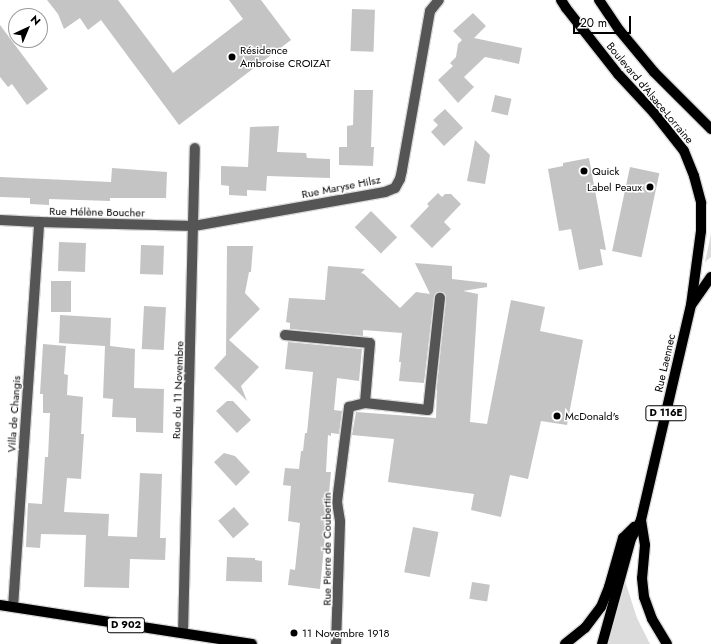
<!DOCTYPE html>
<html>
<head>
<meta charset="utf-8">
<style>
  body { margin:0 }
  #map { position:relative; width:711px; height:644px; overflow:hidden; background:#fff; font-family:Jost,sans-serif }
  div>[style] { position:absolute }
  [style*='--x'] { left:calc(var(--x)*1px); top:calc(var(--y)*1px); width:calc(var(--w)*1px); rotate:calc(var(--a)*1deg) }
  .green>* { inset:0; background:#dcdcdc }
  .building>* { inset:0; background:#c4c4c4; transform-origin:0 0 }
  .roads { filter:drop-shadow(1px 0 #dbdbdb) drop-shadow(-1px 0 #dbdbdb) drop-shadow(0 1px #dbdbdb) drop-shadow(0 -1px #dbdbdb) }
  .minor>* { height:10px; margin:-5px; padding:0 5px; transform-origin:5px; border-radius:5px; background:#555 }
  .major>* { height:10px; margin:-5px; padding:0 5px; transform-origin:5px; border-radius:5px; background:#000 }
  .dots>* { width:11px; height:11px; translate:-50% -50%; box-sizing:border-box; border:2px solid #fff; border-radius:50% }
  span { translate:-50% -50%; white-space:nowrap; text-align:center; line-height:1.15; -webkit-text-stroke:3px #fff; paint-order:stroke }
  .shield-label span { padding:1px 3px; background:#fff; border:1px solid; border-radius:3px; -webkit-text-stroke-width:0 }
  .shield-label { font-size:10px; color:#000; font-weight:700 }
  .poi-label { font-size:11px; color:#000 }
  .left { translate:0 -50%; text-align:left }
  .right { translate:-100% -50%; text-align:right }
  .street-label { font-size:11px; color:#000 }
  .north { position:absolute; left:8px; top:8px; width:40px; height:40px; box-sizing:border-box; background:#fff; border:1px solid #999; border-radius:50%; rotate:44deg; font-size:11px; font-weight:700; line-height:16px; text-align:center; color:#000 }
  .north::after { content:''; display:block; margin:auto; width:14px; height:18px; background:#000; clip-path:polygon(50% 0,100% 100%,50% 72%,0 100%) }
  .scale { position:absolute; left:573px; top:16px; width:58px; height:18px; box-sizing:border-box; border:2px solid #000; border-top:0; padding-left:5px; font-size:12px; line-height:14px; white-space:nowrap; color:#000; -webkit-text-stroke:3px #fff; paint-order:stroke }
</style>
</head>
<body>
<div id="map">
  <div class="green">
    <div style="clip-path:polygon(711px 234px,711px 257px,705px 262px)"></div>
    <div style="clip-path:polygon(625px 581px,637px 618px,650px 644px,605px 644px)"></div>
  </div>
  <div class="building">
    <div style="clip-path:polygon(47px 0,118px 0,173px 73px,243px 19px,229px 0,261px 0,291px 40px,179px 125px,101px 20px,88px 30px,80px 18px,64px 29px,58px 14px)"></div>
    <div style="left:352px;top:9px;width:23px;height:42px;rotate:2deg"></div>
    <div style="clip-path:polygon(473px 13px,486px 26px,474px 38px,522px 48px,519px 64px,501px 60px,502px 58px,500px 60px,485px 57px,464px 77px,474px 87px,458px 103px,438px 80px,453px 66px,450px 63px,456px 57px,458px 44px,462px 40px,453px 31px)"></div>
    <div style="clip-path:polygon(0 25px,48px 89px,27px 105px,12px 84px,8px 87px,0 77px)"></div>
    <div style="clip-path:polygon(354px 90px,373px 90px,371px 147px,374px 147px,373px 166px,339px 165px,339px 147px,347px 147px,347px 126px,353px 125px)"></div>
    <div style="left:495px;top:95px;width:17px;height:17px;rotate:13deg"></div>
    <div style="clip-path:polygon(445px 109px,463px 128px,444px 146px,431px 132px,438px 125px,433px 120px)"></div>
    <div style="clip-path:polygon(279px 126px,277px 152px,306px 153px,307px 158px,330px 159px,330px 178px,267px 176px,266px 191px,247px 190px,247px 196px,229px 195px,229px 186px,221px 185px,221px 166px,248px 167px,250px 127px)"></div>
    <div style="clip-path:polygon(475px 140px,490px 155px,485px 184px,467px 181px)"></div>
    <div style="clip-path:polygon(589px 158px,606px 250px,600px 249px,603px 265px,579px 270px,571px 229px,559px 231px,548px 169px,563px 166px,563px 163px)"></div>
    <div style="left:630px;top:167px;width:30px;height:86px;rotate:12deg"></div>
    <div style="clip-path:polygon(112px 168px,167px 172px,166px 198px,110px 198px,110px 201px,49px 199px,49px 205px,30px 204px,30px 198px,0 197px,0 177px,111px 182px)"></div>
    <div style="clip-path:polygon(438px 193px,442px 197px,445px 194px,451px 194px,461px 204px,444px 222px,451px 229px,432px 248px,410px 226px,429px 206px,427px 204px)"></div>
    <div style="left:371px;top:211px;width:37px;height:23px;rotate:45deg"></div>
    <div style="left:59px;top:242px;width:27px;height:29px;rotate:2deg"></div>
    <div style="left:141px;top:245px;width:23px;height:29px;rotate:2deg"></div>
    <div style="clip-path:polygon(227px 246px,253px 246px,251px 272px,249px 272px,245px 293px,260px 309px,229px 340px,259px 367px,241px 386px,247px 401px,214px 368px,226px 355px)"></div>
    <div style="clip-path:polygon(415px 263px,452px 266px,452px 279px,487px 283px,487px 287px,463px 291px,478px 294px,470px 422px,487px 424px,511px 300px,545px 307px,540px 331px,583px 340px,567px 425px,541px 421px,528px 479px,510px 475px,501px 517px,471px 510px,474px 494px,388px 482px,394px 439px,352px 435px,356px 412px,436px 418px,437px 385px,446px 299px,444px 293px,438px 292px,434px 297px,424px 383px,399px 381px,401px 362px,399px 362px,402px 333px,363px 330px,363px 336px,290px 329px,290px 323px,286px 322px,289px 298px,325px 300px,328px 266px,365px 269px,361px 273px,364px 274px,400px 308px,416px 292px,430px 294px)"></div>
    <div style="left:51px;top:281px;width:20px;height:31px"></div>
    <div style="left:144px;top:306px;width:22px;height:43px;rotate:3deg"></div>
    <div style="clip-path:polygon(60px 315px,111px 318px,110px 346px,135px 349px,134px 388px,164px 389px,163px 433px,136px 432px,136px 418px,112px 417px,113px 399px,103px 398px,105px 346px,59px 343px)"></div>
    <div style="clip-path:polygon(288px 342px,362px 349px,359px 381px,337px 378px,334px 410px,342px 411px,339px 434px,331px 433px,331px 436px,328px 435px,326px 472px,331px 472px,320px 589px,288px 585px,290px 569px,295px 570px,300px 523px,288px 521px,291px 486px,283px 485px,285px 468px,299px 469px,301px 451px,303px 451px,305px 433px,307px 433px,313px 372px,285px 369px)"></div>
    <div style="clip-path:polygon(43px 344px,66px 346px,64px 374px,68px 375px,67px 395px,83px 397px,81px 434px,84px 434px,81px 479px,67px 478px,64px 512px,109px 514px,108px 536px,137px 537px,140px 473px,162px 474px,160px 538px,166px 538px,165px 560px,130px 559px,129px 588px,84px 587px,86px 535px,41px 534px,40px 548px,26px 547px,28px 503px,42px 504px,45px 457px,48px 457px,50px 413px,43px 413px,43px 394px,40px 394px)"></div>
    <div style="clip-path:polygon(227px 401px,233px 401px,251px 420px,237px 433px,216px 411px)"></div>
    <div style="clip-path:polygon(224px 453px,235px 456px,250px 472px,236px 486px,214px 462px)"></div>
    <div style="left:234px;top:507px;width:23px;height:21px;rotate:49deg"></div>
    <div style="left:413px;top:527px;width:26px;height:46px;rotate:11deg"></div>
    <div style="clip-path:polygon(227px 557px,255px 558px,255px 560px,262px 561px,262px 582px,226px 581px)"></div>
    <div style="left:472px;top:582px;width:18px;height:17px;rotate:9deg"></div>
  </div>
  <div class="roads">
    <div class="minor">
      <div style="--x:0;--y:220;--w:39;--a:3"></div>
      <div style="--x:39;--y:222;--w:155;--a:1.5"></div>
      <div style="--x:194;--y:226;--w:194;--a:-10.1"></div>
      <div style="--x:385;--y:192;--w:11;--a:-22"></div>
      <div style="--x:395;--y:188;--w:10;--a:-61"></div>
      <div style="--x:400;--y:179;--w:9;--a:-77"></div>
      <div style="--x:402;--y:170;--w:161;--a:-80"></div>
      <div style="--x:430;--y:11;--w:14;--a:-51"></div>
      <div style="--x:285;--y:335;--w:85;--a:5.4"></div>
      <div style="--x:370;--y:343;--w:60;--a:94.8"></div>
      <div style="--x:13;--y:607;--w:386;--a:-86.1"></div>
      <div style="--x:183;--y:633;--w:485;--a:-88.6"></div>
      <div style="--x:336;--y:644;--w:123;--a:-88.1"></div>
      <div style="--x:340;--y:521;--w:19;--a:-99"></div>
      <div style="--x:337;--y:502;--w:96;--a:-82.8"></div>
      <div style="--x:349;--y:407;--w:16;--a:-14"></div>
      <div style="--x:365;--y:403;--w:63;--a:6.3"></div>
      <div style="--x:428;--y:410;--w:113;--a:-83.9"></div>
    </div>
    <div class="major">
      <div style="--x:561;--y:0;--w:9;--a:58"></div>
      <div style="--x:566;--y:8;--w:84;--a:51.8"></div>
      <div style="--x:618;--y:74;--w:53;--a:47.3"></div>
      <div style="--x:654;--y:113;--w:48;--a:51.7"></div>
      <div style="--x:684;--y:151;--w:27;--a:68"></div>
      <div style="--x:694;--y:176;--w:28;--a:75"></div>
      <div style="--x:701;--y:203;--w:28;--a:90"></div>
      <div style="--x:701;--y:231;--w:75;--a:97.7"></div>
      <div style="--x:691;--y:305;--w:221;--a:103.1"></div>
      <div style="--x:641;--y:520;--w:21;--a:118"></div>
      <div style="--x:631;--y:539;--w:109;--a:105.4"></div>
      <div style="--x:599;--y:0;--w:37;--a:56"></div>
      <div style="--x:620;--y:31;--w:53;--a:50.3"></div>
      <div style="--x:654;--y:72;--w:81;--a:45"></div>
      <div style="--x:692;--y:304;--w:33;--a:-55"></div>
      <div style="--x:641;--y:520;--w:25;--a:81"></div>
      <div style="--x:645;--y:545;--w:33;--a:95"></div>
      <div style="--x:642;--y:578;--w:19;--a:84"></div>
      <div style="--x:644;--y:597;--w:23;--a:70"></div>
      <div style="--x:652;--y:619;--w:29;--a:59"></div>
      <div style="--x:0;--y:605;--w:255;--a:8.8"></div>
      <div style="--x:565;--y:644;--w:26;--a:-39"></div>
      <div style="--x:585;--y:628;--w:26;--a:-53"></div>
      <div style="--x:601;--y:607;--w:22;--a:-68"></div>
      <div style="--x:609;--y:587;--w:51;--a:-74.1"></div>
      <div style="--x:623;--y:538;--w:16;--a:-45"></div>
    </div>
  </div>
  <div class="dots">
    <div style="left:232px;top:57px;background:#000"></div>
    <div style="left:584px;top:171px;background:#000"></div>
    <div style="left:650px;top:187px;background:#000"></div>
    <div style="left:557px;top:416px;background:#000"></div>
    <div style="left:294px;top:633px;background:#000"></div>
  </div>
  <div class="shield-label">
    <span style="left:666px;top:413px">D 116E</span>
    <span style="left:126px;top:625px">D 902</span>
  </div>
  <div class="poi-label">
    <span class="left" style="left:240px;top:57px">Résidence<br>Ambroise CROIZAT</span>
    <span class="left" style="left:592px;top:171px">Quick</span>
    <span class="right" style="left:642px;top:187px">Label Peaux</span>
    <span class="left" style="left:565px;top:416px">McDonald's</span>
    <span class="left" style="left:302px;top:633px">11 Novembre 1918</span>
  </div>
  <div class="street-label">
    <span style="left:650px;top:93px;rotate:50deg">Boulevard d'Alsace-Lorraine</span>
    <span style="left:341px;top:187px;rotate:-11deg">Rue Maryse Hilsz</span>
    <span style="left:97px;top:212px;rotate:1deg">Rue Hélène Boucher</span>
    <span style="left:665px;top:363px;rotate:-77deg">Rue Laennec</span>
    <span style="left:178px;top:390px;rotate:-88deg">Rue du 11 Novembre</span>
    <span style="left:14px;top:414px;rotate:-86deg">Villa de Changis</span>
    <span style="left:327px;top:549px;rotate:-90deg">Rue Pierre de Coubertin</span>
  </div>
  <div class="north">N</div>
  <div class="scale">20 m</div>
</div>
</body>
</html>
